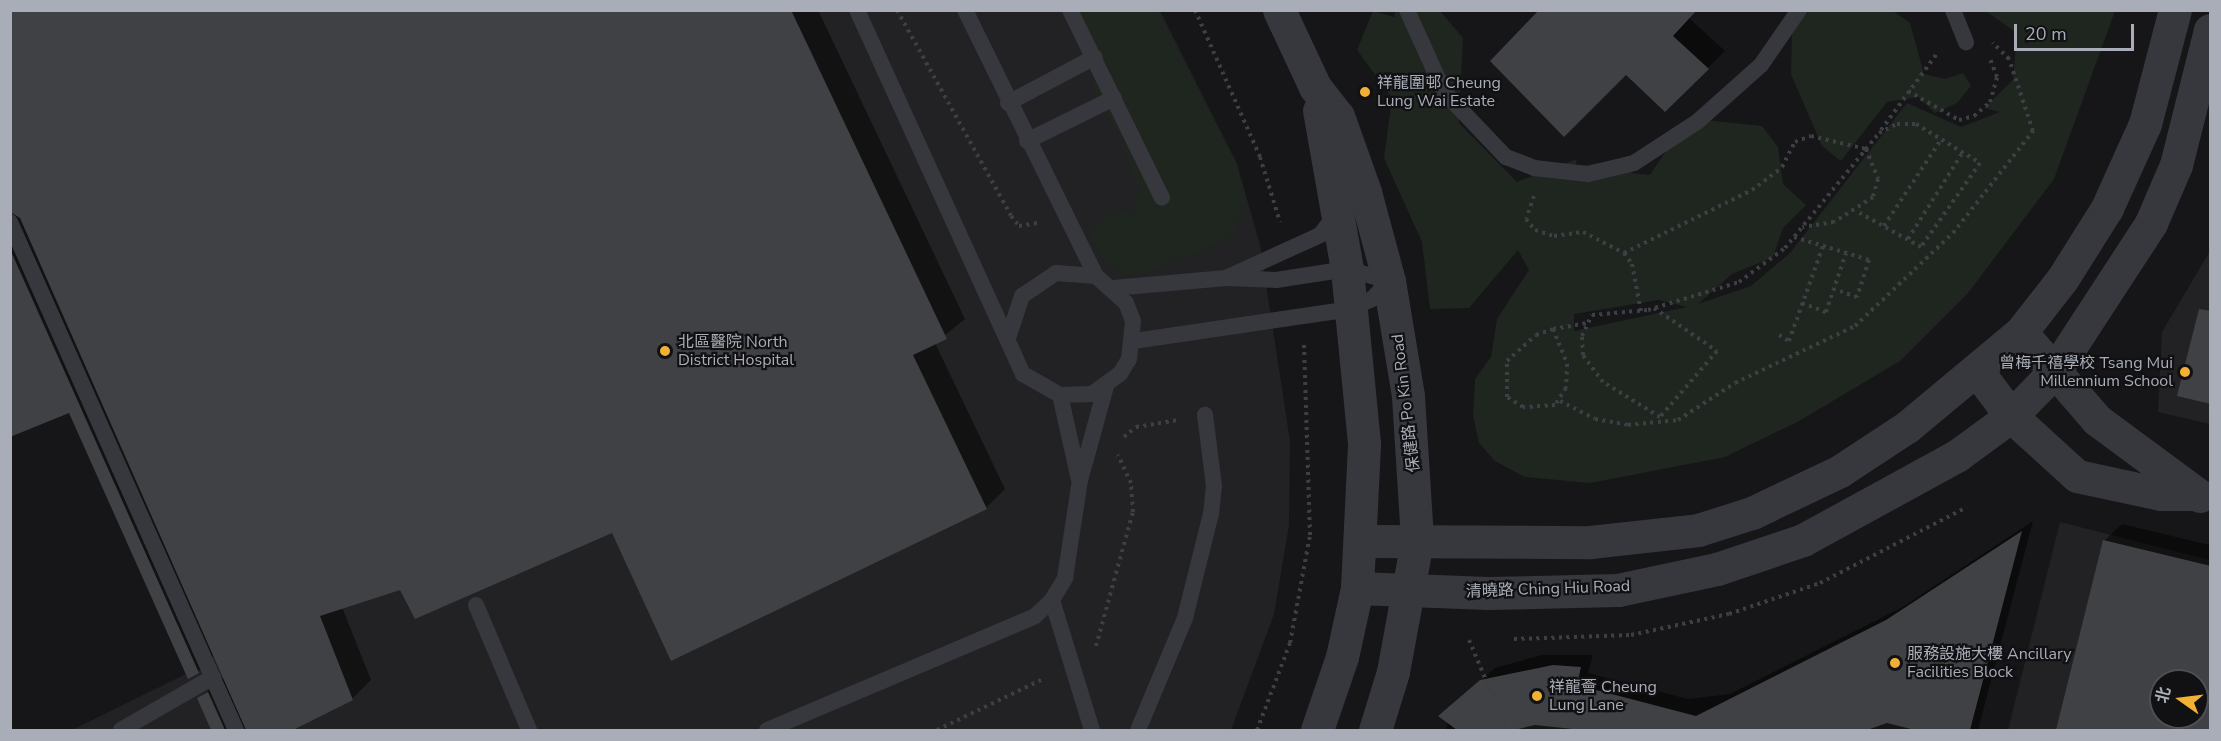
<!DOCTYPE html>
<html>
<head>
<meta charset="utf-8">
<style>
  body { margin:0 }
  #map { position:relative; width:2221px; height:741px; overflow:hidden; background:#161618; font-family:"Nunito Sans","Noto Sans SC",sans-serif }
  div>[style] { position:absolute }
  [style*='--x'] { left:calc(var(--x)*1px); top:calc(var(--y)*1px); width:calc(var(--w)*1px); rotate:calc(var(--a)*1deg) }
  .built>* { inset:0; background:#222225 }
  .green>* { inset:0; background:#1e261f }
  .shadow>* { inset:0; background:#0007 }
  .building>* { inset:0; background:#404145 }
  .path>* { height:4px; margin-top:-2px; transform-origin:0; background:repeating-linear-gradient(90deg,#3d3f44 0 3px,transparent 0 7.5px) }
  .service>* { height:16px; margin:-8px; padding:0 8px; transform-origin:8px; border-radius:8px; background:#37383d }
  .minor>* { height:33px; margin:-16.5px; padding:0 16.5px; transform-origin:16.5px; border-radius:16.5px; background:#37383d }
  .tertiary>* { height:33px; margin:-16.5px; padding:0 16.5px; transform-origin:16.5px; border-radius:16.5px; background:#37383d }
  .dots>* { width:16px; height:16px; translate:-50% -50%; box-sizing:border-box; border:3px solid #111113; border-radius:50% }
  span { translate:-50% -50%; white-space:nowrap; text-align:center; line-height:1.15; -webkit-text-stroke:4.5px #111113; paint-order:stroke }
  .poi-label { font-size:16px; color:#a8adb8 }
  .left { translate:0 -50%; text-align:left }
  .right { translate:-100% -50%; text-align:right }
  .street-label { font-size:16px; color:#a8adb8 }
  .frame { position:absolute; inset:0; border:12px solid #a8adb8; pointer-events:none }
  .north { position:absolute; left:2149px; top:669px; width:60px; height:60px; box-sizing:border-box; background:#111113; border:2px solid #4d4f55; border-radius:50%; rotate:284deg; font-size:16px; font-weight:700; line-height:24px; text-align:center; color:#a8adb8 }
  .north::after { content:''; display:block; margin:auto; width:21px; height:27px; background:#f2b134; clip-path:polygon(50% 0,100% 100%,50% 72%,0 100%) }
  .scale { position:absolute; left:2014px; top:24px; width:120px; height:27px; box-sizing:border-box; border:3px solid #a8adb8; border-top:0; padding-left:8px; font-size:18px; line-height:21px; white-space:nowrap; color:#a8adb8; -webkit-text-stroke:4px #111113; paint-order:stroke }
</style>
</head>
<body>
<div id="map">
  <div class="built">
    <div style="clip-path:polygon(10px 11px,1160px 11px,1237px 164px,1260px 245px,1290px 441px,1289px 525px,1274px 614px,1231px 730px,72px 730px,196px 669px,11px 261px)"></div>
    <div style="clip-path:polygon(2210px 251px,2210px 424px,2158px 412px,2162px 332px)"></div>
    <div style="clip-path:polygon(evenodd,2060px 522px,2210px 560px,2210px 730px,2008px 730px,2060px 522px,2161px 681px,2197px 681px,2197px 717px,2161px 717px,2161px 681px)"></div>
  </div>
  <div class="green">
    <div style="clip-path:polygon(1080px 11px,1158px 11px,1237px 164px,1246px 204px,1230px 239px,1139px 276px,1119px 274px,1101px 258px,1092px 235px,1102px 217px,1133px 209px,1140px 193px,1123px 142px,1097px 100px)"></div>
    <div style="clip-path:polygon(evenodd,1373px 11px,1394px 17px,1395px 11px,1440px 11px,1463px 38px,1459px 123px,1517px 182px,1577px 159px,1575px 167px,1616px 160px,1632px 173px,1650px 175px,1669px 146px,1705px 120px,1762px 126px,1778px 147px,1783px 184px,1806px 205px,1783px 228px,1773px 257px,1732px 274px,1698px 304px,1751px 286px,1790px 253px,1907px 103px,1961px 127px,2000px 112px,1984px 108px,2013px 80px,2017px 33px,1986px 11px,2115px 11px,2054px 179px,1968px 293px,1900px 361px,1799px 421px,1725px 457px,1590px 483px,1525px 477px,1495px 461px,1479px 443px,1473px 415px,1475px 379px,1491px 357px,1497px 319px,1529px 270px,1518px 250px,1469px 308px,1430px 309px,1422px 242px,1384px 158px,1392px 98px,1357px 50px,1373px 11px,1659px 300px,1687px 307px,1574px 331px,1574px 314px,1659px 300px)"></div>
    <div style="clip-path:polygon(1807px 11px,1893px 11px,1910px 23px,1924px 74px,1945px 79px,1963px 73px,1971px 86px,1957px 103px,1935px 113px,1918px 97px,1887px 102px,1841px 161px,1822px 146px,1791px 74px,1792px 33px)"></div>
  </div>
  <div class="shadow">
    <div style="clip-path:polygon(10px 10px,818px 10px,965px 319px,935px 343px,1005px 489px,986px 508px,612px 531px,401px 588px,342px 607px,371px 680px,352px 699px,289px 730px,213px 730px,199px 699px,225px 676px,215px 654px,198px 672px,70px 411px,10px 436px)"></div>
    <div style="clip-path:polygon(1689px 18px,1725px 51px,1665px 110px,1626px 73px)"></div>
    <div style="clip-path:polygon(2033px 521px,1978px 730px,1922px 730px,1887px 722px,1863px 730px,1779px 730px,1764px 725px,1754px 730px,1588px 730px,1535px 723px,1511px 730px,1446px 730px,1452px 704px,1495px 668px,1541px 655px,1593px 655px,1588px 673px,1688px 699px,1730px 694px,1901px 608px)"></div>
    <div style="clip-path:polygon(evenodd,2122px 524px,2210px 545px,2210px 730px,2057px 730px,2104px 541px,2122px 524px,2161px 681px,2197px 681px,2197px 717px,2161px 717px,2161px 681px)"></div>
  </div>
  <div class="building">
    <div style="clip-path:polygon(10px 10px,791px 10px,947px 339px,913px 355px,987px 509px,671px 661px,612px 533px,415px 619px,400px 590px,320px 616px,353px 700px,293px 730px,246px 730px,20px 218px,10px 212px)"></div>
    <div style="clip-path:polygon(1539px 10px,1697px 10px,1673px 36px,1709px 69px,1665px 112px,1626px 75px,1564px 137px,1490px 61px)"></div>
    <div style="clip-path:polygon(10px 249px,199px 673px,188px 679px,69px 413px,10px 437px)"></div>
    <div style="clip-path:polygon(2199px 309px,2211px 311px,2211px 404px,2177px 396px)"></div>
    <div style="clip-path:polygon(2022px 531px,1970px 730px,1915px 730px,1887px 723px,1867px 730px,1582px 730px,1535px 725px,1514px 730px,1457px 730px,1438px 716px,1480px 680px,1553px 665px,1581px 667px,1577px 685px,1696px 716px,1886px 620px)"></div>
    <div style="clip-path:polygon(evenodd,2103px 540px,2211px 566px,2211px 730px,2056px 730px,2103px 540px,2161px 681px,2197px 681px,2197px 717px,2161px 717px,2161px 681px)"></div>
    <div style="clip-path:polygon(208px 692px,225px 730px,211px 730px,197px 698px)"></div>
  </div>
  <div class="path">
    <div style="--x:897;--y:10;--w:235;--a:61"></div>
    <div style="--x:1011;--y:216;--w:13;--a:51"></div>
    <div style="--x:1019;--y:226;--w:19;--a:-9"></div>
    <div style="--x:1195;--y:10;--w:161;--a:66.1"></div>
    <div style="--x:1260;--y:157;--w:68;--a:72.9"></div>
    <div style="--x:1908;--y:91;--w:59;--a:29.6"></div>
    <div style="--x:1959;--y:120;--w:16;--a:-15"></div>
    <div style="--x:1974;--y:116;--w:21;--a:-41"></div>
    <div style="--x:1990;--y:102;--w:26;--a:-74"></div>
    <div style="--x:1997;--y:77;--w:22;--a:-111"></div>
    <div style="--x:1881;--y:130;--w:97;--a:-53.8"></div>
    <div style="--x:1534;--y:196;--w:24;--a:109"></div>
    <div style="--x:1526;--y:219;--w:14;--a:51"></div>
    <div style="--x:1535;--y:230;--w:20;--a:18"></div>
    <div style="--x:1554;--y:236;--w:29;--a:-8"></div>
    <div style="--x:1583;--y:232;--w:46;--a:27.1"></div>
    <div style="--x:1624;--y:253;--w:14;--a:54"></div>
    <div style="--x:1632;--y:264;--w:48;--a:79.2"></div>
    <div style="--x:1884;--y:226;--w:105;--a:-56.6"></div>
    <div style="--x:1794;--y:237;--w:78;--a:17"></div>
    <div style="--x:1869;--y:260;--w:39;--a:108"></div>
    <div style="--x:1857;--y:297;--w:24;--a:-161"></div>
    <div style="--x:1908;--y:239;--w:103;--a:-57.7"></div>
    <div style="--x:1624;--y:253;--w:143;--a:-26.2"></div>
    <div style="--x:1752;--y:190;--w:38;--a:-37"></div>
    <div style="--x:1782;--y:167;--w:28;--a:-63"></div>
    <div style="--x:1795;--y:142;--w:17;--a:-21"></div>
    <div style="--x:1811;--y:136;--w:57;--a:13.3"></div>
    <div style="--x:1866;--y:149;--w:32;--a:68"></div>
    <div style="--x:1878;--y:179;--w:19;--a:106"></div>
    <div style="--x:1873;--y:197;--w:46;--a:147.3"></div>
    <div style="--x:1834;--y:222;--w:32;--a:171"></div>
    <div style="--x:1802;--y:303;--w:26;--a:21"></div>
    <div style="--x:1826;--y:312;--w:62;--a:-71.3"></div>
    <div style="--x:1654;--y:308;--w:76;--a:34.3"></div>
    <div style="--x:1717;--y:351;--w:87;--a:130.8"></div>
    <div style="--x:1660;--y:417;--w:67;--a:-148.4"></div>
    <div style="--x:1603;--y:382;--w:34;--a:-127"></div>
    <div style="--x:1583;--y:355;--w:19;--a:-93"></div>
    <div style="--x:1582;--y:336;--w:23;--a:-65"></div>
    <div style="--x:1592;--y:315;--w:56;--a:-5.1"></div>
    <div style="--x:1648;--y:310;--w:95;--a:-17.1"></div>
    <div style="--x:1739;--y:282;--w:57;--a:-36.5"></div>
    <div style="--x:1785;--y:248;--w:149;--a:-50.7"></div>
    <div style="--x:1879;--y:133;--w:20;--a:-27"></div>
    <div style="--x:1897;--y:124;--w:19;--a:0"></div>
    <div style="--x:1916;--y:124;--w:75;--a:31.4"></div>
    <div style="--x:1980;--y:163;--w:103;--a:125.1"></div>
    <div style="--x:1921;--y:247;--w:72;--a:-150.9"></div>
    <div style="--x:1553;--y:329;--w:38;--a:68"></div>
    <div style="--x:1567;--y:364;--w:24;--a:92"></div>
    <div style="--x:1566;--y:388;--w:20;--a:123"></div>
    <div style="--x:1555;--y:405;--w:32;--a:176"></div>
    <div style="--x:1523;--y:407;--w:19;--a:-148"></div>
    <div style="--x:1507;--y:397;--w:36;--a:-90"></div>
    <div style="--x:1507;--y:361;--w:39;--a:-42"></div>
    <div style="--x:1536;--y:335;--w:18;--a:-19"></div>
    <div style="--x:1553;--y:329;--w:35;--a:-10"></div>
    <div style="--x:1779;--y:335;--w:12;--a:31"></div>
    <div style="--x:1789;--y:341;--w:101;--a:-70.3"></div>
    <div style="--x:1560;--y:401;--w:39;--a:27"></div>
    <div style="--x:1595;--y:419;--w:34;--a:10"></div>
    <div style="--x:1628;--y:425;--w:50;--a:-5.7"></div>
    <div style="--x:1678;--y:420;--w:68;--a:-33"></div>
    <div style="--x:1735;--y:383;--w:133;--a:-25.4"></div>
    <div style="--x:1855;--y:326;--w:135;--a:-43.5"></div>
    <div style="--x:1953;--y:233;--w:130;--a:-51.9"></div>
    <div style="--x:2033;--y:131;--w:76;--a:-108.4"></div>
    <div style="--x:2009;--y:59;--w:23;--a:-135"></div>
    <div style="--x:1124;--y:437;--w:16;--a:-40"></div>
    <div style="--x:1136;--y:427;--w:43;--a:-9.5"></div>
    <div style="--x:1514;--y:639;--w:117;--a:-2"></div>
    <div style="--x:1631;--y:635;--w:100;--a:-12.1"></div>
    <div style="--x:1729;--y:614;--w:96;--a:-18.8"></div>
    <div style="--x:1820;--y:583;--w:165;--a:-27.3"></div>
    <div style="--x:1469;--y:640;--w:98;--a:67.1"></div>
    <div style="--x:1096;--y:646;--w:139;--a:-74.6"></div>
    <div style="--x:1133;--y:512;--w:29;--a:-94"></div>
    <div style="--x:1131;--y:483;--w:31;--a:-115"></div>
    <div style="--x:937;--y:730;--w:120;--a:-25.7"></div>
    <div style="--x:1257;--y:730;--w:93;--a:-69.2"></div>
    <div style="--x:1290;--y:643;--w:110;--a:-79.5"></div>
    <div style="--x:1310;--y:535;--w:192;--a:-91.8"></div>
  </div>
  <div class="service">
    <div style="--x:857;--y:10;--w:400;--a:65.5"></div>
    <div style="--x:1023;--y:374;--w:43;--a:29.6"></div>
    <div style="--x:1060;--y:395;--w:32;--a:-2"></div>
    <div style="--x:1092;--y:394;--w:34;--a:-36"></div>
    <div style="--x:1120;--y:374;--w:17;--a:-59"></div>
    <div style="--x:1129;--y:359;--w:38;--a:-84"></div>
    <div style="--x:1133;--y:321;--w:19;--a:-111"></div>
    <div style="--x:1126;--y:303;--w:40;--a:-138"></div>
    <div style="--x:1096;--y:276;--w:40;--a:-175.7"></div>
    <div style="--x:1056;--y:273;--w:41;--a:145.9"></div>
    <div style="--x:1022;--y:296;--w:41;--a:108.4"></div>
    <div style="--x:965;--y:10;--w:297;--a:63.8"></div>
    <div style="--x:1070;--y:10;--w:209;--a:63.9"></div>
    <div style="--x:1407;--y:10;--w:90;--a:65.7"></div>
    <div style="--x:1444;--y:92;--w:90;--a:46.4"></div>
    <div style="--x:1506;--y:157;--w:30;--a:21"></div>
    <div style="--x:1534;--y:168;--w:54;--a:6.3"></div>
    <div style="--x:1588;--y:174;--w:47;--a:-13.4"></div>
    <div style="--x:1634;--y:163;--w:75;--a:-33.1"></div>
    <div style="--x:1697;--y:122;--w:86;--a:-41.7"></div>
    <div style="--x:1761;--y:65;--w:67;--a:-55.4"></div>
    <div style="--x:1953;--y:10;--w:35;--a:68"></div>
    <div style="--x:1008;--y:103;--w:98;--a:-27.9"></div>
    <div style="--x:1027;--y:141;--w:97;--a:-26.3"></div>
    <div style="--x:10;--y:222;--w:556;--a:66.02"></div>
    <div style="--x:1228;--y:277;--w:101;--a:-24.5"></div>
    <div style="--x:1320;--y:235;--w:28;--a:-52"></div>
    <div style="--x:1113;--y:288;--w:114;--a:-5"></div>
    <div style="--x:1227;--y:278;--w:49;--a:2.3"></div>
    <div style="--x:1276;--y:280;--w:72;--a:-8.8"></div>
    <div style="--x:1347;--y:269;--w:44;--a:15.9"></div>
    <div style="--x:1389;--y:281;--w:25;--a:133"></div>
    <div style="--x:1372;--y:299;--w:23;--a:155"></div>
    <div style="--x:1351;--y:309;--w:220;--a:171.6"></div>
    <div style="--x:1060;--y:395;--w:86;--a:77.3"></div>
    <div style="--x:1052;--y:600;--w:136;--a:72.9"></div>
    <div style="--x:476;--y:605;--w:136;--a:67"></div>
    <div style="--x:121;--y:730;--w:106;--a:-29.9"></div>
    <div style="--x:767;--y:730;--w:291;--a:-23"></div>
    <div style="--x:1035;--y:616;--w:23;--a:-43"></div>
    <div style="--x:1052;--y:600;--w:26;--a:-59"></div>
    <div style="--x:1065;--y:578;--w:99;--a:-81.3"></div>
    <div style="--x:1080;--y:480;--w:98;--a:-74.5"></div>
    <div style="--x:1138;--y:730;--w:121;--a:-67.2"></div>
    <div style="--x:1185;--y:618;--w:107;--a:-76"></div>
    <div style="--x:1211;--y:514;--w:28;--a:-84"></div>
    <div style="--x:1214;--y:486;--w:72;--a:-97.2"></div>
  </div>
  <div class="minor">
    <div style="--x:2021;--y:332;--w:116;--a:49.2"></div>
    <div style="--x:2097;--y:420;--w:128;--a:36.4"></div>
    <div style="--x:1978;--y:372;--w:55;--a:53.1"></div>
    <div style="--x:2011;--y:416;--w:89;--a:42.3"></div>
    <div style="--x:2077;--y:476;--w:86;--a:12.1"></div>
    <div style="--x:2161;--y:494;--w:34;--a:0"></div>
  </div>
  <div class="tertiary">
    <div style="--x:1279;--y:10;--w:85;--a:64.9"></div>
    <div style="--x:1315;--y:87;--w:37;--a:52"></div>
    <div style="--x:1338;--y:116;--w:81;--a:70.4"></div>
    <div style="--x:1365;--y:192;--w:92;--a:74.9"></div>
    <div style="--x:1389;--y:281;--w:117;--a:80.6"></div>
    <div style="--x:1408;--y:396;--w:145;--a:86.4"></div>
    <div style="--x:1417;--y:541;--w:133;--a:100.4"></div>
    <div style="--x:1393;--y:672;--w:61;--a:107.2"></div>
    <div style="--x:1362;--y:541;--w:228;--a:0.3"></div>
    <div style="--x:1590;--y:542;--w:109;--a:-6.3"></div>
    <div style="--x:1698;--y:530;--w:57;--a:-17.5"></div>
    <div style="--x:1752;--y:513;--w:98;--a:-25.5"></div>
    <div style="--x:1840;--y:471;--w:80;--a:-33.3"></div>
    <div style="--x:1907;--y:427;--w:148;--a:-39.8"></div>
    <div style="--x:2021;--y:332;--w:68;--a:-52.1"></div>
    <div style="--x:2063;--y:278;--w:83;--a:-57.8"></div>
    <div style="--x:2107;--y:208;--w:92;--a:-65.7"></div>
    <div style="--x:2145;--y:124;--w:118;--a:-75.3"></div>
    <div style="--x:1357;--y:588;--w:131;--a:2.2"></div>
    <div style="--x:1488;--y:593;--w:130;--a:-1.3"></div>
    <div style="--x:1618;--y:590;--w:101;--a:-12"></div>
    <div style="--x:1717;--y:569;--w:91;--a:-18.6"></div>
    <div style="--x:1803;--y:540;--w:177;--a:-28.7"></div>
    <div style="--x:1958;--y:455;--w:66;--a:-36.3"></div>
    <div style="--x:2011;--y:416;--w:62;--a:-45.7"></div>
    <div style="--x:2054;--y:372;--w:178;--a:-56.9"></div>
    <div style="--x:2151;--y:223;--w:63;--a:-66.7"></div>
    <div style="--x:2176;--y:165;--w:139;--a:-75.9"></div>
    <div style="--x:1317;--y:730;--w:77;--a:-71.1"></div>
    <div style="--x:1342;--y:657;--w:71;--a:-77.7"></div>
    <div style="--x:1357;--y:588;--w:145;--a:-87.2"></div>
    <div style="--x:1364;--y:443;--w:175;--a:-95.6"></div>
    <div style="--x:1347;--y:269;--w:161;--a:-100"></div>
  </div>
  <div class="dots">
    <div style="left:1365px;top:92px;background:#f2b134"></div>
    <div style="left:665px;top:351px;background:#f2b134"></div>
    <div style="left:2185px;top:372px;background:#f2b134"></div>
    <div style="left:1895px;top:663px;background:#f2b134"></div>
    <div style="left:1537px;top:696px;background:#f2b134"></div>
  </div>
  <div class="poi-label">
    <span class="left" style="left:1377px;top:92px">祥龍圍邨 Cheung<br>Lung Wai Estate</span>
    <span class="left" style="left:678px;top:351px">北區醫院 North<br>District Hospital</span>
    <span class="right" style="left:2173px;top:372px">曾梅千禧學校 Tsang Mui<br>Millennium School</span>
    <span class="left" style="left:1907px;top:663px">服務設施大樓 Ancillary<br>Facilities Block</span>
    <span class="left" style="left:1549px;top:696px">祥龍薈 Cheung<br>Lung Lane</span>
  </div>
  <div class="street-label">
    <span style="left:1406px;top:403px;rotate:-97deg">保健路 Po Kin Road</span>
    <span style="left:1548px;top:589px;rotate:-2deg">清曉路 Ching Hiu Road</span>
  </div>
  <div class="frame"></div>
  <div class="north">北</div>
  <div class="scale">20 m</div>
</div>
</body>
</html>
